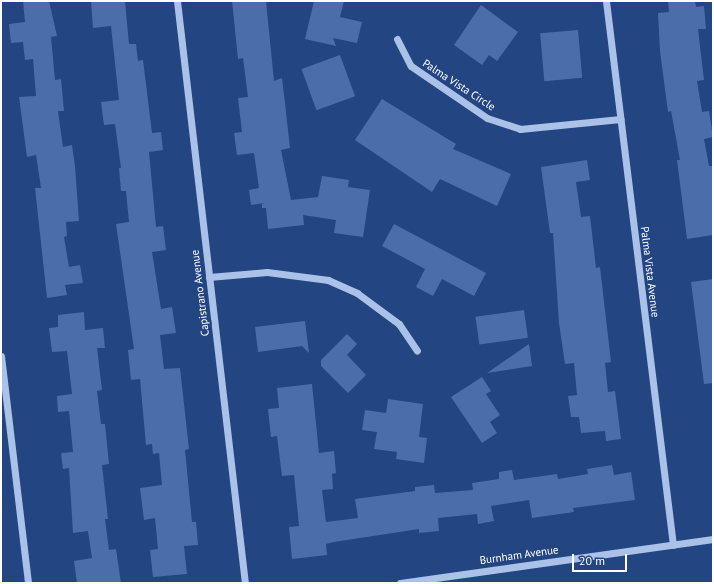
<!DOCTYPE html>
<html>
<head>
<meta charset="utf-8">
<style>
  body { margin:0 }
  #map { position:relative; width:714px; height:584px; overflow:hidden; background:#234582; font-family:"PT Sans",sans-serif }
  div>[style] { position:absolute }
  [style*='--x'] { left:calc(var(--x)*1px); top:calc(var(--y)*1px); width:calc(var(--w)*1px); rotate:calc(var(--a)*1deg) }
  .building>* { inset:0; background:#4b6eab; transform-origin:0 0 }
  .minor>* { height:7px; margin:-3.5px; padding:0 3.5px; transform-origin:3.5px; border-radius:3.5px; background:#aac1e8 }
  span { translate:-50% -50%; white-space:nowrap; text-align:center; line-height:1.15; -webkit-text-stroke:4px #234582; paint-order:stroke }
  .street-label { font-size:11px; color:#fff }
  .frame { position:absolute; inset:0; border:2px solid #fff; pointer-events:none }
  .scale { position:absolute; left:572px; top:554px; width:55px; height:18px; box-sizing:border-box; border:2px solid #fff; border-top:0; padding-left:5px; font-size:12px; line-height:14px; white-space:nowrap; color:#fff; -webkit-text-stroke:3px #234582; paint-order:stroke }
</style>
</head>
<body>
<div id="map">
  <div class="building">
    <div style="clip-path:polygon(23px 1px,49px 1px,57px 36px,51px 37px,55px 80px,61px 79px,64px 111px,58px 111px,63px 147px,72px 145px,75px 166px,79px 221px,66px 222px,67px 236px,64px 237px,69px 267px,80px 265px,83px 283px,65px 285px,67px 295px,47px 298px,35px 188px,41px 188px,36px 155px,27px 157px,19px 97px,36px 96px,33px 59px,25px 60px,23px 42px,11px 43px,9px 24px,25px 22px)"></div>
    <div style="clip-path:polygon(91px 1px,125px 1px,129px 44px,136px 44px,138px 61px,143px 60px,152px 133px,161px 132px,163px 150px,149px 152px,156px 227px,163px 226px,166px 250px,152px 252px,161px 309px,172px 307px,176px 333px,160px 335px,164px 369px,180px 368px,189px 449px,185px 450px,192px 522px,196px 522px,198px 545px,184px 546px,187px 574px,153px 577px,150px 550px,158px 549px,155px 518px,144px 520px,140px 488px,162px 485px,159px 453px,153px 454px,152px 444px,146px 445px,140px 379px,131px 380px,128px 350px,134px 349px,116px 224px,129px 222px,126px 191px,121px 191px,119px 168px,121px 168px,115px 124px,104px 125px,101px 102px,119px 100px,111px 26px,93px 28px)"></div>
    <div style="clip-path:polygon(232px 1px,266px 1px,274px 81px,282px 78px,285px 103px,290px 148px,281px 150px,291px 200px,318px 197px,322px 176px,349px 180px,348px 187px,370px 190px,363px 237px,334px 233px,336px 220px,303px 215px,304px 225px,268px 229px,266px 208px,262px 208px,262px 204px,265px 203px,251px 205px,249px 190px,259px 188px,254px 153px,237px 155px,234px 133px,242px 132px,238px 98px,248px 97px,243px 58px,238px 59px)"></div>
    <div style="clip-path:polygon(314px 1px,344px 1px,340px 17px,362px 22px,357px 43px,333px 38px,336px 46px,305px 39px)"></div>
    <div style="clip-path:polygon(668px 1px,695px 1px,696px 7px,704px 6px,706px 29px,698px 29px,704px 80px,697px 81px,702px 112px,709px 111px,713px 137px,704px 139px,709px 166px,713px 166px,713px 235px,687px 239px,677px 160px,680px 160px,671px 111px,668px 112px,660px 51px,658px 13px,669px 12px)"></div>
    <div style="clip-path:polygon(481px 5px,518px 32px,497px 61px,489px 55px,482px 65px,454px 45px)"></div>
    <div style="left:578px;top:30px;width:48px;height:38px;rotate:85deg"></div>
    <div style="left:340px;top:55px;width:44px;height:41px;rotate:70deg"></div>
    <div style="clip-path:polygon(382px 99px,456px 144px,453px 149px,511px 174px,497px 206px,440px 179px,432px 192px,355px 140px)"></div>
    <div style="clip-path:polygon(587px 160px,590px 180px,576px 182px,581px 217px,590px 216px,596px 268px,600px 267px,611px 362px,605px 363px,608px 392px,615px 391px,621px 439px,606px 441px,605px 431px,581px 433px,579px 417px,571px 417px,568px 396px,577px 395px,574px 363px,565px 364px,559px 323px,553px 233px,550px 233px,541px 167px)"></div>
    <div style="clip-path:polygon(394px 224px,486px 273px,474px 296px,442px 279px,433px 296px,416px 287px,425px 269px,382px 246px)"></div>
    <div style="clip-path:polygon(713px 279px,713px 383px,704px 384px,691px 282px)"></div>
    <div style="left:524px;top:310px;width:28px;height:49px;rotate:82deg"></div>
    <div style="clip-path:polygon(84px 312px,85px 330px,103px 328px,105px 348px,97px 348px,102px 390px,97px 391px,101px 424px,105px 424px,109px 464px,102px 465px,108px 519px,105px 519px,109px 550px,116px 549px,121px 583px,77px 583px,74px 561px,92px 558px,88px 531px,73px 533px,69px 468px,63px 469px,61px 453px,73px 452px,69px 411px,58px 412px,57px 396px,72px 394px,67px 351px,52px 352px,49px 328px,58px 327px,58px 315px)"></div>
    <div style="clip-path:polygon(305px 321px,309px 353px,302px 346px,258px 352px,255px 327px)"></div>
    <div style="clip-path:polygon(347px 334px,357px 344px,347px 355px,366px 375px,348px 393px,321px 366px,321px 360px)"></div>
    <div style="clip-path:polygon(529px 344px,532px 366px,487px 373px)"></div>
    <div style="clip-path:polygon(482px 377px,491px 391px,486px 394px,500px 415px,490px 422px,497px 433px,482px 443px,451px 397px)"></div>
    <div style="clip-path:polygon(312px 384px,319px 453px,334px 451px,336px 473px,332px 474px,333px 489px,322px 490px,326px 522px,358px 518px,355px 499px,415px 491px,415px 487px,434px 485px,435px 493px,473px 490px,472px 483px,499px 479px,499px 472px,512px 470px,514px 480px,557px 474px,558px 479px,588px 474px,587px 469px,612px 465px,614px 475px,631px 472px,635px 500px,573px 508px,574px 512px,532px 518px,529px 500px,491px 506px,494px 521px,478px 524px,477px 514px,438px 518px,439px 531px,419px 533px,419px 529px,334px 542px,326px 544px,327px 555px,292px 559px,289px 527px,299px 526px,294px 475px,282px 476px,277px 436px,271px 437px,268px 409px,279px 408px,277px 388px)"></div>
    <div style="clip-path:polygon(388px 399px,423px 404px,419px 437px,427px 438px,424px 463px,396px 459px,397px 452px,374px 449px,377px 432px,362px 430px,365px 410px,386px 413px)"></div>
  </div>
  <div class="minor">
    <div style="--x:177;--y:1;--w:586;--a:83.34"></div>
    <div style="--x:606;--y:1;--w:548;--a:82.98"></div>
    <div style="--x:397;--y:39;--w:30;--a:63"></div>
    <div style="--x:411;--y:66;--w:92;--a:34.4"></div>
    <div style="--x:487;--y:118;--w:35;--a:18"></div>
    <div style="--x:520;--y:129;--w:101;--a:-5.7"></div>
    <div style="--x:209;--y:277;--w:58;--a:-4.9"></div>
    <div style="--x:267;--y:272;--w:62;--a:7.5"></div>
    <div style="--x:328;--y:280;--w:32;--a:24"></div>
    <div style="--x:357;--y:293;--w:52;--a:36.4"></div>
    <div style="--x:399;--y:324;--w:32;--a:56"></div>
    <div style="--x:1;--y:356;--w:229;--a:83.2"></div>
    <div style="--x:400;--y:583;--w:316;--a:-8"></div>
  </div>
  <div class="street-label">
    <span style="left:459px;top:85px;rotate:33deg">Palma Vista Circle</span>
    <span style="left:650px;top:272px;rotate:83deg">Palma Vista Avenue</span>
    <span style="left:200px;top:293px;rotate:-97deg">Capistrano Avenue</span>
    <span style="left:519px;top:555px;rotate:-8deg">Burnham Avenue</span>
  </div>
  <div class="frame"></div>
  <div class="scale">20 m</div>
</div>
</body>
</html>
